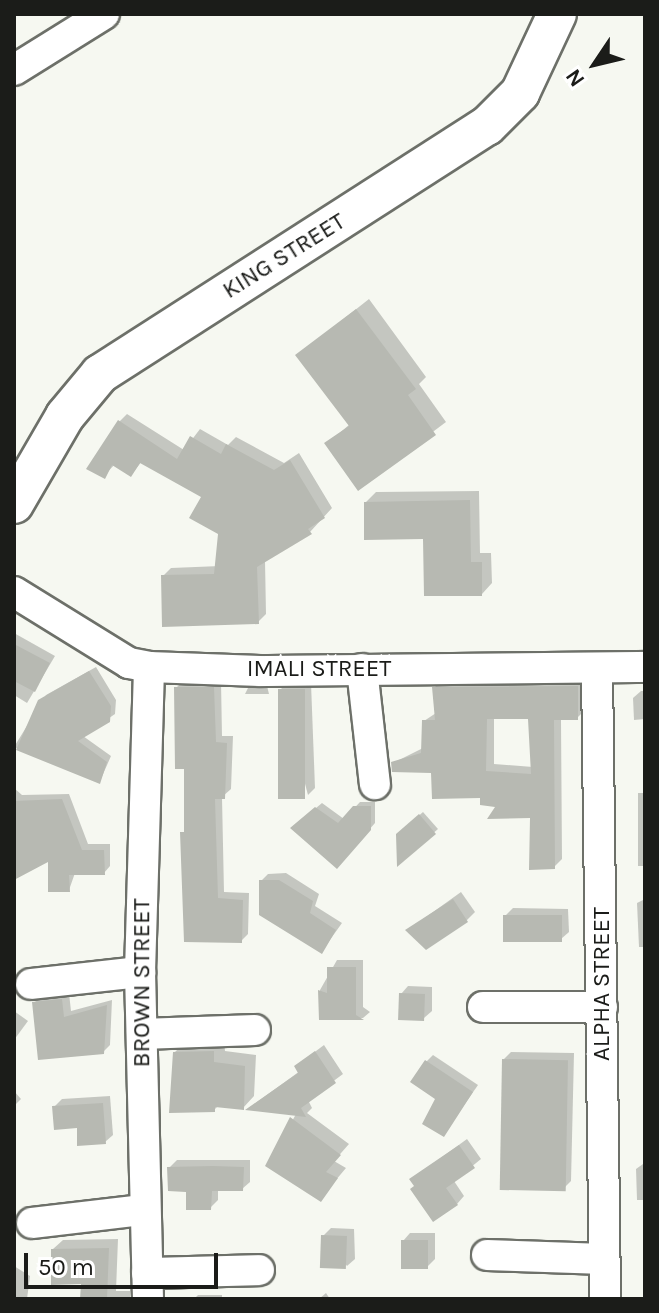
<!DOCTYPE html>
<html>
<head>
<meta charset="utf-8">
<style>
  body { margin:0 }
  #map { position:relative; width:659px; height:1313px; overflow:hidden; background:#f6f8f1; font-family:Karla,sans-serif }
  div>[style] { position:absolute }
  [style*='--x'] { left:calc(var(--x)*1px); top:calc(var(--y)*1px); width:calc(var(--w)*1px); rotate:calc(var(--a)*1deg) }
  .shadow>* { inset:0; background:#0003; transform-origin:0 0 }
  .building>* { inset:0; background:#b7b9b2; transform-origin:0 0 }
  .roads { filter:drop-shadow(2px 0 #6d7069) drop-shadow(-2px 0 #6d7069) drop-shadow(0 2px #6d7069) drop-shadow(0 -2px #6d7069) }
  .minor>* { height:30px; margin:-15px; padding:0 15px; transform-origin:15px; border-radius:15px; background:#fff }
  .tertiary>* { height:38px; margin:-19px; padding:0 19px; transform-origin:19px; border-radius:19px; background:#fff }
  span { translate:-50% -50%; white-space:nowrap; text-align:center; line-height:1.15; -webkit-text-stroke:7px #fff; paint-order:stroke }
  .street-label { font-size:24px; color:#1b1c19 }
  .frame { position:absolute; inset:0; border:16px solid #1b1c19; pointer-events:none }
  .north { position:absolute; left:555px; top:24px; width:80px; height:80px; -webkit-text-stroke:6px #fff; paint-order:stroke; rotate:235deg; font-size:22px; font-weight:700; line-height:32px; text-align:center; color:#1b1c19 }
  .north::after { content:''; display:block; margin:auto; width:28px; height:36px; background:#1b1c19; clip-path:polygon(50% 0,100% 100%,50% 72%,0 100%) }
  .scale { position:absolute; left:24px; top:1253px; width:194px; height:36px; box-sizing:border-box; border:4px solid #1b1c19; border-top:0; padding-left:10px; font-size:24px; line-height:28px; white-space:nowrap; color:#1b1c19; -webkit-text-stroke:6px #fff; paint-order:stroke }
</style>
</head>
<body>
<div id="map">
  <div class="shadow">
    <div style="clip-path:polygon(369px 299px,426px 377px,419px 384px,446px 422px,358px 488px,327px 444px,350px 424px,298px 355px)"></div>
    <div style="clip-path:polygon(127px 414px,184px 450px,200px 429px,228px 445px,236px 437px,284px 463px,299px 453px,332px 508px,310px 532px,265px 560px,266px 614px,258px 622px,163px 576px,171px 568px,220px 566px,220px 533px,204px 496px,142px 461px,131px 475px,115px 464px,104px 476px,119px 422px)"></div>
    <div style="clip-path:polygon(479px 491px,480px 553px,491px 553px,492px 583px,482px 594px,425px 537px,366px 502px,376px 492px)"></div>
    <div style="clip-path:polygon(14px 633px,55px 656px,27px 703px,14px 695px)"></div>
    <div style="clip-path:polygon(96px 667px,116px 700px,115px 714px,83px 736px,111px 756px,100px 781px,14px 747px,46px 695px)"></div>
    <div style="clip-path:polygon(evenodd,586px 678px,585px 710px,577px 718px,561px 718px,562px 859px,554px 867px,532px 816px,498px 805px,433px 771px,393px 763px,423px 748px,424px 721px,436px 713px,434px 688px,442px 680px,586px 678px,494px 717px,530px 717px,533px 767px,494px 764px,494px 717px)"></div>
    <div style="clip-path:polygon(184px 680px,221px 681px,222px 736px,233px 736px,231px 789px,222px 797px,224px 892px,249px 893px,248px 934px,241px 941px,186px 940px,186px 767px,176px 688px)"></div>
    <div style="clip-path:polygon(287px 683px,311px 683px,315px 788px,308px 795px,280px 690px)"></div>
    <div style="clip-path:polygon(249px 686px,267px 686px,269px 694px,245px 694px)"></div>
    <div style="clip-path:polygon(641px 691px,645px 691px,645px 719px,634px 720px,633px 698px)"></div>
    <div style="clip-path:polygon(14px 788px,22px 795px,69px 794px,88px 844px,110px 844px,110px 866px,104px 873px,75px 873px,69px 890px,50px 859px,14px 877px)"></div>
    <div style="left:638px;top:793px;width:7px;height:73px"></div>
    <div style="clip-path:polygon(360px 802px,375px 802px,375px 823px,342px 861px,298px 823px,322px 803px,344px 819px)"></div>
    <div style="clip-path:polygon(423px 812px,438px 829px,399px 863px,398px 834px)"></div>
    <div style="clip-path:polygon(286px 873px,319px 894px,315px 906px,342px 923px,322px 951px,261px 881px,268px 874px)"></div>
    <div style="clip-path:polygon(461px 892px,475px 912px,467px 920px,426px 947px,408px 930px)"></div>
    <div style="clip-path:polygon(645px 899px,645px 947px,639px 947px,637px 903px)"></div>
    <div style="clip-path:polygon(513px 908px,568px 909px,569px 932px,561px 939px,505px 916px)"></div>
    <div style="clip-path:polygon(337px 960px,363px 960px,363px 1007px,370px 1012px,363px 1018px,321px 1018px,320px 990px)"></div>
    <div style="clip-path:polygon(408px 986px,432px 987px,432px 1011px,424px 1018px,401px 994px)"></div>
    <div style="clip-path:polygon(69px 993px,71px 1011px,112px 1000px,110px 1045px,103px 1052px,34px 1003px,41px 996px)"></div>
    <div style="clip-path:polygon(14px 1011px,28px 1021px,14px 1040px)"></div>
    <div style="clip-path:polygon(186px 1041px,224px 1041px,225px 1051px,256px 1055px,254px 1096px,243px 1108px,219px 1105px,214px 1110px,175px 1052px)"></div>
    <div style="clip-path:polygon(324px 1045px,343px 1074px,308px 1100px,312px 1108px,307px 1113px,349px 1144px,334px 1161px,346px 1168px,320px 1199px,268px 1165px,296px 1114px,249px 1108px,300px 1071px,296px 1066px)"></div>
    <div style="clip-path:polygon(511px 1052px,574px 1053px,571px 1181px,563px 1189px,504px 1059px)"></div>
    <div style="clip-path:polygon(433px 1055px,478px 1085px,444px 1134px,426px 1062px)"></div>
    <div style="clip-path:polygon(14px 1091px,21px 1099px,14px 1106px)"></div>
    <div style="clip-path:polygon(110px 1096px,113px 1135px,105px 1142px,54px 1107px,62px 1099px)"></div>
    <div style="clip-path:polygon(645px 1103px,645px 1200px,637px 1200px,636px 1169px,643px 1164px)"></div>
    <div style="clip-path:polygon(467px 1139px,481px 1159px,454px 1181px,464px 1196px,457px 1204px,412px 1179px)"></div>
    <div style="clip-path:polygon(177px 1160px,250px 1160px,250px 1182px,242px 1189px,218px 1189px,218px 1200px,210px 1208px,169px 1168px)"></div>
    <div style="clip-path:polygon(331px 1228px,354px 1229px,355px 1259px,347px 1266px,323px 1236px)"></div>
    <div style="clip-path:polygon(410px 1233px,435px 1233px,435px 1259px,427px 1267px,403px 1241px)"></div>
    <div style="clip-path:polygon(118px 1239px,116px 1291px,130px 1291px,130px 1299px,83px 1299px,83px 1282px,53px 1249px,63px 1240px)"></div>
    <div style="clip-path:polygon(14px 1266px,30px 1276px,27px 1299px,14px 1299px)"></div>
    <div style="clip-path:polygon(326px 1293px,330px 1299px,319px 1299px)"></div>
    <div style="clip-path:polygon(198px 1295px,222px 1295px,222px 1299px,194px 1299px)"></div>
  </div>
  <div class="building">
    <div style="clip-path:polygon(356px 309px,416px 389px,408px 395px,436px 435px,358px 491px,324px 443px,349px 426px,295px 355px)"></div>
    <div style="clip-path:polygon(118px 420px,177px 459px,190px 436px,221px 454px,226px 444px,274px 470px,290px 460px,325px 518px,308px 529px,312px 534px,257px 567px,259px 624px,162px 627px,161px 575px,214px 574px,218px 534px,189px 518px,201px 497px,140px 463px,131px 477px,112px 465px,105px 479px,86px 469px)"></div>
    <div style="clip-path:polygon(470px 500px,471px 562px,482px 562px,482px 596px,424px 596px,423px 539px,364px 540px,364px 502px)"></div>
    <div style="clip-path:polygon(14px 644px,50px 663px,35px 692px,14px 681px)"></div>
    <div style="clip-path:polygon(89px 671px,111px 706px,110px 722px,78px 741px,107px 762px,100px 784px,16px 750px,38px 700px)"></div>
    <div style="clip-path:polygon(evenodd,578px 686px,578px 720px,554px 720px,555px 869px,529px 870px,530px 818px,487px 819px,495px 807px,480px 805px,480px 798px,432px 799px,431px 773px,392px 772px,391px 762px,421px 753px,422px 720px,435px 720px,432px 687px,578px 686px,487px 719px,528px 719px,531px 774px,486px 771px,487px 719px)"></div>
    <div style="clip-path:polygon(174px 687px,214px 687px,216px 742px,227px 743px,225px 799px,215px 799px,218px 898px,243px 900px,242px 943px,184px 942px,180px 832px,184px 832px,184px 769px,175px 769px)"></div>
    <div style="left:278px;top:689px;width:27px;height:110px"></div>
    <div style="clip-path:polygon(62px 799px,82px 850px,104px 850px,105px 875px,69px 875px,70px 892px,48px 892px,48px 862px,14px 880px,14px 801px)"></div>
    <div style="clip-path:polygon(353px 806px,371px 806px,371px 830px,337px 869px,290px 828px,315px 807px,338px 823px)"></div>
    <div style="clip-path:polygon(419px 814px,436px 834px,397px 867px,396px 834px)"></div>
    <div style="clip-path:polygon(259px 880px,279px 880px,313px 901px,310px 913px,336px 930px,322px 954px,259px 915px)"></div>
    <div style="clip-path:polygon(453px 899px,468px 922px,426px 950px,405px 930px)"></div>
    <div style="left:503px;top:915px;width:59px;height:27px"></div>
    <div style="clip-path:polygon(327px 967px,356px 967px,356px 1015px,364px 1020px,319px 1020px,318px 990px,327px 993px)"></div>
    <div style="left:399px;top:993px;width:26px;height:27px;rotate:2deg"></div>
    <div style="clip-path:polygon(62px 999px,64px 1017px,107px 1005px,104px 1054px,38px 1060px,32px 1002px)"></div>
    <div style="clip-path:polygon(214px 1051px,214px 1062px,245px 1066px,244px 1110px,215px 1107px,215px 1112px,169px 1113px,173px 1052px)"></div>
    <div style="clip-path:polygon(315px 1051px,336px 1083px,301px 1108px,306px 1117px,245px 1110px,298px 1073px,294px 1066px)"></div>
    <div style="left:502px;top:1059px;width:66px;height:131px;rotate:1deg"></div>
    <div style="clip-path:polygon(425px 1060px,473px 1092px,444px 1137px,422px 1124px,435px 1099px,410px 1082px)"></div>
    <div style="clip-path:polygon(103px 1103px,106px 1144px,77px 1146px,77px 1128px,54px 1130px,52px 1106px)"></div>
    <div style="clip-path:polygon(290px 1117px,341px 1155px,326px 1172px,338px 1178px,321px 1202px,265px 1166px)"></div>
    <div style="clip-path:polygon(459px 1145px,475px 1168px,446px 1188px,458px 1205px,433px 1222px,410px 1189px,414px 1186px,409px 1179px)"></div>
    <div style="clip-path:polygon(213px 1166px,244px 1167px,243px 1191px,212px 1191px,211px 1210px,186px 1210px,186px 1192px,168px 1191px,167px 1167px)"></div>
    <div style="left:321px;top:1235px;width:26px;height:33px;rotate:2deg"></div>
    <div style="left:401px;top:1240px;width:27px;height:29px"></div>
    <div style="clip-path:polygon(109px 1248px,107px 1299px,80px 1299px,81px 1284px,51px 1285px,51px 1249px)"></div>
  </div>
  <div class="roads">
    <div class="minor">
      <div style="--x:14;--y:70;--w:106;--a:-31.9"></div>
      <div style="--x:14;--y:592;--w:135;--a:31.7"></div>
      <div style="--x:129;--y:663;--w:20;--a:11"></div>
      <div style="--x:149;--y:667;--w:111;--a:2.1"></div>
      <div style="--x:260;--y:671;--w:385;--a:-0.6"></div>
      <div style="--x:597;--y:668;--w:631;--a:89.27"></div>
      <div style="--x:362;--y:669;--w:116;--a:83.6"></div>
      <div style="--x:31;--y:984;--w:110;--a:-6.3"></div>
      <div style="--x:483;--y:1007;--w:119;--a:0"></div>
      <div style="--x:142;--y:1034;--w:113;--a:-2"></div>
      <div style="--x:32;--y:1223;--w:112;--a:-6.7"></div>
      <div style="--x:487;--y:1255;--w:117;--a:2"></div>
      <div style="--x:147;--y:1273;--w:112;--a:-1.5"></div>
      <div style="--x:148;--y:1299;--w:327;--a:-91.4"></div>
      <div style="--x:140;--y:972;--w:305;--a:-88.3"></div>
    </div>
    <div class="tertiary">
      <div style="--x:14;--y:504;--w:102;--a:-59.9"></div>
      <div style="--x:65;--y:416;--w:55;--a:-50.2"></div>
      <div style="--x:100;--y:374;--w:460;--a:-32.7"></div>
      <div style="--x:487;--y:126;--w:47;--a:-45"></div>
      <div style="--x:520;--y:93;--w:87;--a:-64.9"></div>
    </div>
  </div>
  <div class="street-label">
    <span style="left:284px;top:256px;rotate:-32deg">KING STREET</span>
    <span style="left:319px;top:669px">IMALI STREET</span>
    <span style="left:142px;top:983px;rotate:-90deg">BROWN STREET</span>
    <span style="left:602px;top:984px;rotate:-90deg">ALPHA STREET</span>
  </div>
  <div class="frame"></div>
  <div class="north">N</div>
  <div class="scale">50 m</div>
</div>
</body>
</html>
